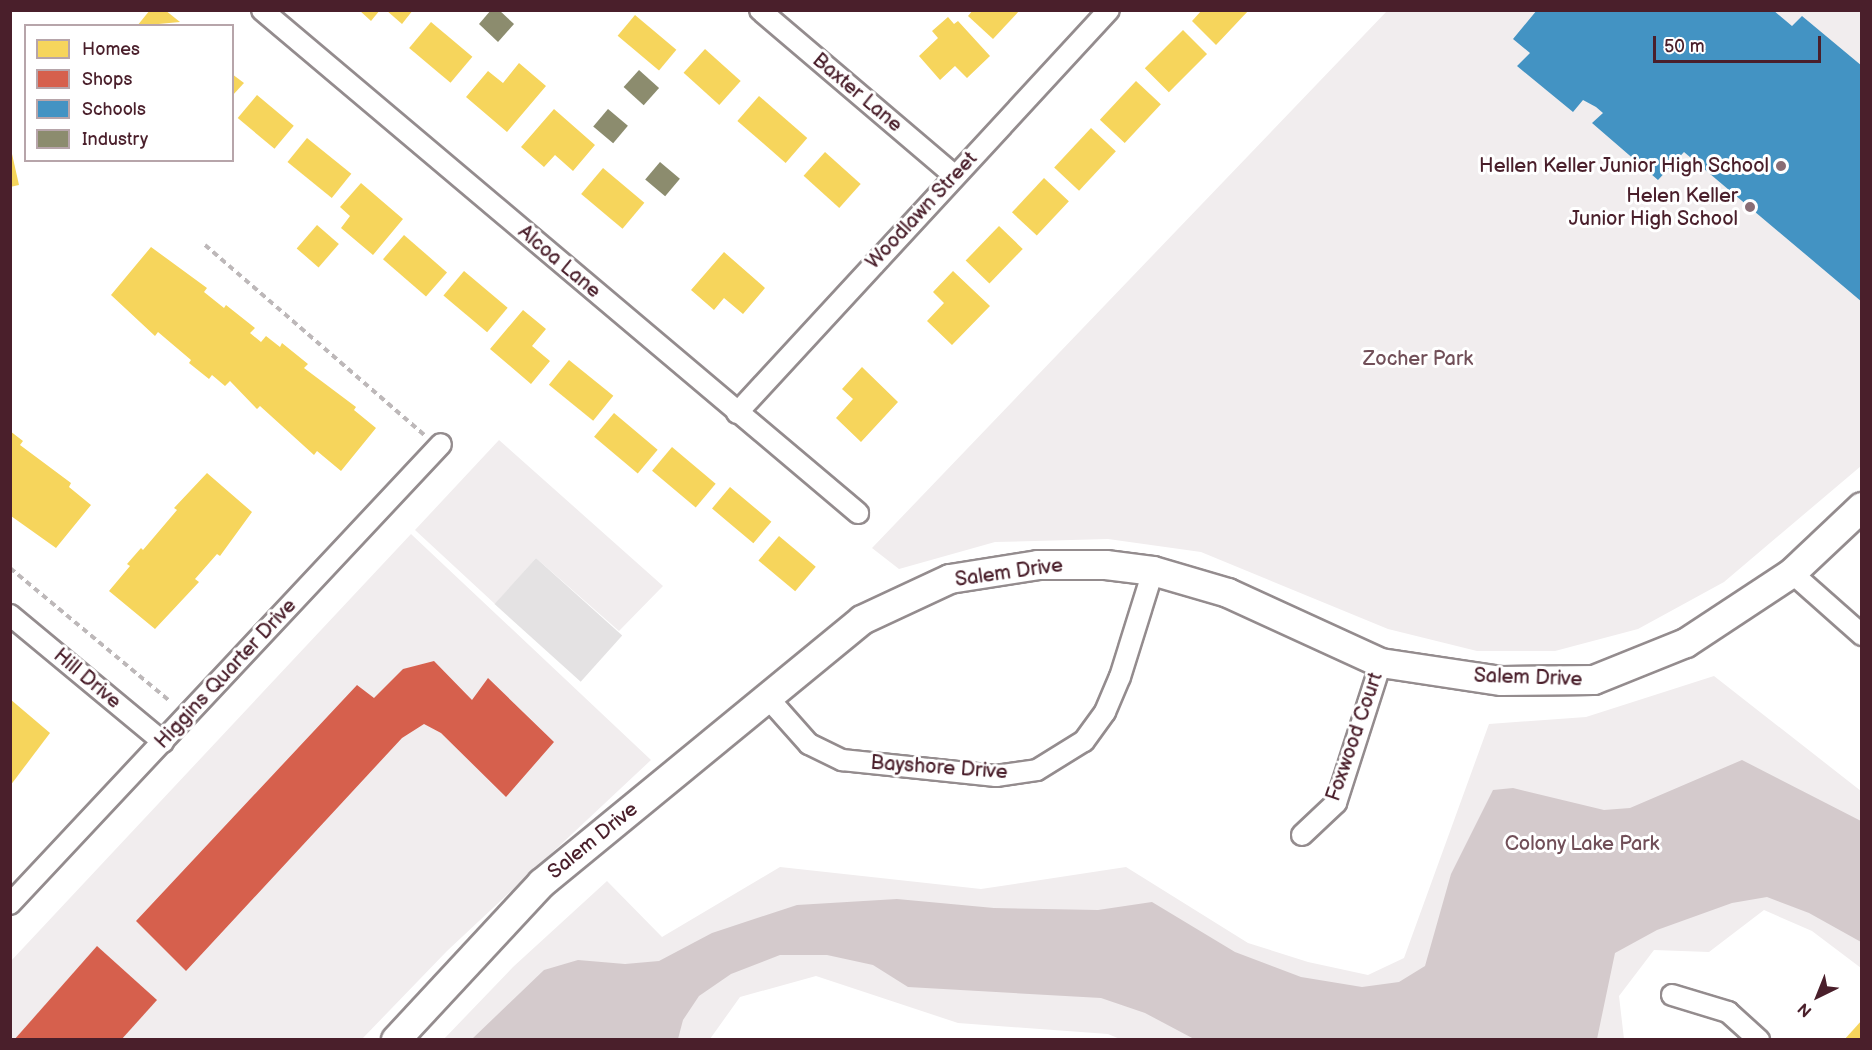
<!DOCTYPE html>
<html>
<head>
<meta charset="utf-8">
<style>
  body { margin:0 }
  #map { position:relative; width:1872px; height:1050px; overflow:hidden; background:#fff; font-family:"Balsamiq Sans",sans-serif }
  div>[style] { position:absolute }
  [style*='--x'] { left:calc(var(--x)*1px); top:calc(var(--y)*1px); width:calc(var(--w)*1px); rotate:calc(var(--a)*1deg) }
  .built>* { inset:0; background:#f1edee }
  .water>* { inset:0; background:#d4cacc }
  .homes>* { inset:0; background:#f6d55c; transform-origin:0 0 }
  .shops>* { inset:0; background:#d6604d }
  .schools>* { inset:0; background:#4393c3 }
  .industry>* { inset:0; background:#8c8c6e; transform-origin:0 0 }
  .building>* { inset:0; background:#e4e2e3; transform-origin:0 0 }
  .path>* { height:4px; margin-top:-2px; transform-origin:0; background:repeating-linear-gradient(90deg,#bdb8b9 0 6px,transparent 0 10.5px) }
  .roads { filter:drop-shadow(2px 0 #948c8e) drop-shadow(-2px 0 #948c8e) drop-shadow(0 2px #948c8e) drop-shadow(0 -2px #948c8e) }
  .street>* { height:20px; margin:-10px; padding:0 10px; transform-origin:10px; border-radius:10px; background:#fff }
  .secondary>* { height:28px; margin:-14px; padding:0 14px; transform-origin:14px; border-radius:14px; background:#fff }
  .dots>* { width:16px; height:16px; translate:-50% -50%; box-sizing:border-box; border:3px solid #fff; border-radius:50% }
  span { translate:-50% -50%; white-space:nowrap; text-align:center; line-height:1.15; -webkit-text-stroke:6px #fff; paint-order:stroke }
  .street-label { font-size:20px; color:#4a1f2b }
  .poi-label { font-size:20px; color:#4a1f2b }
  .right { translate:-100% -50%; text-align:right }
  .park-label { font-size:20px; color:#714f58 }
  .frame { position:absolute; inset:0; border:12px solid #4a1f2b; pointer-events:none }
  .legend { position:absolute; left:24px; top:24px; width:210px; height:138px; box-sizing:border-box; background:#fff; border:2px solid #b7a5aa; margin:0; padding:8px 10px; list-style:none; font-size:18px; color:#4a1f2b }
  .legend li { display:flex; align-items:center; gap:12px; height:30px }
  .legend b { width:30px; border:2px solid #b7a5aa }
  .north { position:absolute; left:1788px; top:966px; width:60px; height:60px; -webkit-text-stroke:4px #fff; paint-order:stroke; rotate:223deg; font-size:16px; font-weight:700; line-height:24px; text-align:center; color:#4a1f2b }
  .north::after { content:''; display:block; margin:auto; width:21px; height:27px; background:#4a1f2b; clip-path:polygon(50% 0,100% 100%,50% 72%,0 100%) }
  .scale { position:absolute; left:1653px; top:36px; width:168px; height:27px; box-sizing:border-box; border:3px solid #4a1f2b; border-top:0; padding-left:8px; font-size:18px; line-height:21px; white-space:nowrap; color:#4a1f2b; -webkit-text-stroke:4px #fff; paint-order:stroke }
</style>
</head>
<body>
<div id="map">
  <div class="built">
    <div style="clip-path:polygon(1387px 11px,1861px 11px,1861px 466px,1724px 582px,1638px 629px,1555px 651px,1477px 651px,1388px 629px,1201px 552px,1108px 539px,995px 542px,899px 569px,872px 548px)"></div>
    <div style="clip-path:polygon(499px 440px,663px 586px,619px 631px,536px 558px,495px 604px,415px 530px)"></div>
    <div style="clip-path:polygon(411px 534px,651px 760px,447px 951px,362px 1039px,11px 1039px,10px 962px)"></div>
    <div style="clip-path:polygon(1714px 676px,1861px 791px,1861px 968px,1812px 931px,1764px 910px,1709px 952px,1654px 950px,1619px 996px,1624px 1039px,1120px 1039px,1108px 1034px,958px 1023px,816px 976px,740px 997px,710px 1039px,443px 1040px,513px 967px,607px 881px,662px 937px,780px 867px,981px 889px,1126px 867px,1248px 943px,1308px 962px,1368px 975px,1404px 958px,1489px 724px,1586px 717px)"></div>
  </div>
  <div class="water">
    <div style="clip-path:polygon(1742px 760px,1861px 821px,1861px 942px,1809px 913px,1767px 897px,1732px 903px,1657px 930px,1615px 953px,1597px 1039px,1194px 1039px,1145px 1013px,1101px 998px,908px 987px,873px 965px,827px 955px,780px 955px,731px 974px,699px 996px,683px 1020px,678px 1039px,472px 1039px,544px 970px,578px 960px,625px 964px,659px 961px,712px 933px,797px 905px,897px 899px,994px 908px,1098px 910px,1152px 902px,1235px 952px,1301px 977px,1362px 987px,1399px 982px,1425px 966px,1451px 874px,1493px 790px,1513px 788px,1604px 810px,1630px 808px)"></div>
  </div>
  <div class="homes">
    <div style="clip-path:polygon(150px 10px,165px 10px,180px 22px,137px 26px)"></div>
    <div style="clip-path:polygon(359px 10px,380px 10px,371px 21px)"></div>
    <div style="clip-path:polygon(386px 10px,413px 10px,402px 24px)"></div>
    <div style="clip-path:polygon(973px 10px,1020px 10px,993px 39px,968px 16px)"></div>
    <div style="clip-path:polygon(1202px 10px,1249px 10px,1216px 45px,1192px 21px)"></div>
    <div style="left:635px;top:15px;width:54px;height:27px;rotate:40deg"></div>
    <div style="clip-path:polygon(948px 17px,954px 24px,958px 21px,990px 56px,967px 78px,955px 66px,940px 80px,919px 56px,938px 38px,932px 31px)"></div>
    <div style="left:431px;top:22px;width:54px;height:34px;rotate:40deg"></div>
    <div style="left:1183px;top:30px;width:34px;height:54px;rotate:45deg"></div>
    <div style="left:705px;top:49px;width:48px;height:32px;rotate:42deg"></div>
    <div style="clip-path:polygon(519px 63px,546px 86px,507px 132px,466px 97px,488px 71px,503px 83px)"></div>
    <div style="clip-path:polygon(232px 74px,244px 83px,232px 96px)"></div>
    <div style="left:1136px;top:81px;width:34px;height:53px;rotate:43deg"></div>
    <div style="left:257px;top:95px;width:48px;height:30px;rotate:40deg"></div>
    <div style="left:759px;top:96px;width:64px;height:33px;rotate:41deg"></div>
    <div style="clip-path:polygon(554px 109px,595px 145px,573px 171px,555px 155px,544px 167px,521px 147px)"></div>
    <div style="left:1091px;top:128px;width:34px;height:54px;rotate:43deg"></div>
    <div style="left:307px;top:138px;width:57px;height:31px;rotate:39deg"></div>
    <div style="clip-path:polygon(10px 145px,19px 185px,10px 187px)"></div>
    <div style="left:825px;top:152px;width:48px;height:32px;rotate:42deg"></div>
    <div style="left:603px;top:168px;width:54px;height:34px;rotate:40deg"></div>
    <div style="left:1044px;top:178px;width:34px;height:47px;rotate:43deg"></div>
    <div style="clip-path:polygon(361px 183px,403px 219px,373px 255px,341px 228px,350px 216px,340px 207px)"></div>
    <div style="left:317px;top:225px;width:29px;height:31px;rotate:41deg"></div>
    <div style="left:999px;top:226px;width:33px;height:48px;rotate:44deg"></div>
    <div style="left:404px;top:235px;width:57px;height:32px;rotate:41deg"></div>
    <div style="clip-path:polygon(151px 247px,207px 288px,204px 292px,224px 308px,226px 305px,255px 328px,250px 333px,261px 342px,266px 336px,280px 347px,282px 343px,308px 364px,304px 368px,356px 407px,354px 410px,376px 428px,341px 471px,317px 451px,314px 455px,260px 406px,257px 409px,230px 381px,225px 386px,212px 375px,209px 379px,189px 363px,191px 360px,158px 332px,155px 336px,111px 295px)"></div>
    <div style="clip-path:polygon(724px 252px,765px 288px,743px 314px,724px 298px,714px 310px,691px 290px)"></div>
    <div style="left:464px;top:271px;width:57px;height:32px;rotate:40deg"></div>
    <div style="clip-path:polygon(953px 271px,990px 306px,952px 345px,927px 321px,944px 303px,933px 292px)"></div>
    <div style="clip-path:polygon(523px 310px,546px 329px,532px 346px,550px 361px,531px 384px,490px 349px)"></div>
    <div style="left:569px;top:360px;width:57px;height:32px;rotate:39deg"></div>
    <div style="clip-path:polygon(862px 367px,898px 402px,861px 442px,836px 418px,853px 399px,842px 389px)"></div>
    <div style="left:614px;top:413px;width:57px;height:31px;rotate:40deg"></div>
    <div style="clip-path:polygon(10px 431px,23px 441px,20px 445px,71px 483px,69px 487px,91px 505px,56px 548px,11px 516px)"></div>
    <div style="left:672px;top:447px;width:57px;height:31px;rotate:40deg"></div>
    <div style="clip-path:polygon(207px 473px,252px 512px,220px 556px,217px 554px,195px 579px,199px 582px,155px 629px,109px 591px,130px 566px,127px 564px,141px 548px,143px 550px,177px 510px,174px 508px)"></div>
    <div style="left:730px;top:487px;width:54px;height:28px;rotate:40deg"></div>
    <div style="left:779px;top:536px;width:48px;height:32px;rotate:40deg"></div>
    <div style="clip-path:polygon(10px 699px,50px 733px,10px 786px)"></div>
    <div style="clip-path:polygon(1862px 1020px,1862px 1040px,1844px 1040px)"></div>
  </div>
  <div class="shops">
    <div style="clip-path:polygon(434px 661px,472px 700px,488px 678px,554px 742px,506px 797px,441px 733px,424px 724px,402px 738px,186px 971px,136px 921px,357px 685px,374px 698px,403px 669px)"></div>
    <div style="clip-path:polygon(97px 946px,157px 1000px,121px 1040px,14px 1040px)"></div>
  </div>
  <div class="schools">
    <div style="clip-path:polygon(1537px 10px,1773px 10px,1792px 26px,1802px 16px,1862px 66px,1862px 302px,1684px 152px,1658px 180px,1592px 123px,1603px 113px,1596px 107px,1583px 100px,1573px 112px,1517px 66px,1530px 53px,1513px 39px)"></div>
  </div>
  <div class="industry">
    <div style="clip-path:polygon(491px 10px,499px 10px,514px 24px,498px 42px,479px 24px)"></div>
    <div style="left:639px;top:70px;width:27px;height:23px;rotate:42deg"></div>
    <div style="left:608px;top:109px;width:26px;height:23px;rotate:40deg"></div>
    <div style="left:660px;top:162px;width:26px;height:23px;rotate:40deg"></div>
  </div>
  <div class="building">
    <div style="left:536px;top:558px;width:116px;height:62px;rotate:42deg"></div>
  </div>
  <div class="path">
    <div style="--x:205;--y:245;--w:290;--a:40.9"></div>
    <div style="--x:10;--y:568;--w:209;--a:39.8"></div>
  </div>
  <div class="roads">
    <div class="street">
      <div style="--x:262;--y:10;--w:780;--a:40.16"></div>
      <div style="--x:760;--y:10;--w:255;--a:40.4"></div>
      <div style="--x:737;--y:413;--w:548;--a:-47.29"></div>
      <div style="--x:1792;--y:573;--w:94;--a:41.5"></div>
      <div style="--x:10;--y:615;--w:199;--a:39.7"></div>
      <div style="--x:768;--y:698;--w:62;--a:48.3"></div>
      <div style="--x:809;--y:744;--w:37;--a:26"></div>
      <div style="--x:842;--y:760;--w:155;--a:5.9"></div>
      <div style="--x:996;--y:776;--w:41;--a:-8.3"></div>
      <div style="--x:1037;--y:770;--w:55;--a:-31.7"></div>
      <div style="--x:1084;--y:741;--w:36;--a:-54"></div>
      <div style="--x:1105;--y:712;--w:38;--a:-67"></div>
      <div style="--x:1120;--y:677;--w:111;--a:-72.7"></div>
      <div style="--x:1302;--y:835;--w:47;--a:-43.3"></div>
      <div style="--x:1336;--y:803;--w:147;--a:-72.2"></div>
      <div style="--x:10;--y:904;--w:630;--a:-46.86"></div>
      <div style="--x:1672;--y:995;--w:59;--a:16.9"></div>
      <div style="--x:1728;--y:1012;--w:42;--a:42.1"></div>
    </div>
    <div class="secondary">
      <div style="--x:396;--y:1040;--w:214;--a:-47.1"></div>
      <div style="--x:542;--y:883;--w:414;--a:-39.4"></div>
      <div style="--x:862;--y:620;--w:97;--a:-25"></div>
      <div style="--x:950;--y:579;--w:89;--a:-9"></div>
      <div style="--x:1038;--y:565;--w:68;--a:0"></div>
      <div style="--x:1106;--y:565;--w:47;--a:7.3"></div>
      <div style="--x:1153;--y:571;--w:78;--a:16.3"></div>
      <div style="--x:1228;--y:593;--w:168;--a:24.6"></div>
      <div style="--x:1381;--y:663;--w:122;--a:8.5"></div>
      <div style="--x:1502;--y:681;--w:92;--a:-0.6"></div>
      <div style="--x:1594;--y:680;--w:99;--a:-21.9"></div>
      <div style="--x:1686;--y:643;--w:127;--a:-33.4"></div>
      <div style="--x:1792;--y:573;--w:96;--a:-43.3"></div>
    </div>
  </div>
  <div class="dots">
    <div style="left:1781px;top:166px;background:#896d75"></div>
    <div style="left:1750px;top:207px;background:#896d75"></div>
  </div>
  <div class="street-label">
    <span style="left:857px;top:93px;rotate:40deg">Baxter Lane</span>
    <span style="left:922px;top:211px;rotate:-47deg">Woodlawn Street</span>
    <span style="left:559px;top:262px;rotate:40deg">Alcoa Lane</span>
    <span style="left:1009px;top:573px;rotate:-8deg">Salem Drive</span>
    <span style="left:226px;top:674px;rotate:-47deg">Higgins Quarter Drive</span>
    <span style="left:1528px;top:678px;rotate:2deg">Salem Drive</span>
    <span style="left:87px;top:679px;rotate:40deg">Hill Drive</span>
    <span style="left:1355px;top:737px;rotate:-71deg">Foxwood Court</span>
    <span style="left:939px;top:768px;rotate:4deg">Bayshore Drive</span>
    <span style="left:593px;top:841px;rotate:-39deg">Salem Drive</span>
  </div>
  <div class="poi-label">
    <span class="right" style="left:1769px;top:166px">Hellen Keller Junior High School</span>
    <span class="right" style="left:1738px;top:208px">Helen Keller<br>Junior High School</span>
  </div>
  <div class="park-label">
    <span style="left:1418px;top:359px">Zocher Park</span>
    <span style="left:1582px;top:844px">Colony Lake Park</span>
  </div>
  <div class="frame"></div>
  <ul class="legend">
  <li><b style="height:16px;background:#f6d55c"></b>Homes</li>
  <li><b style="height:16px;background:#d6604d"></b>Shops</li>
  <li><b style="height:16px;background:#4393c3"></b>Schools</li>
  <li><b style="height:16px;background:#8c8c6e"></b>Industry</li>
  </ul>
  <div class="north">N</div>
  <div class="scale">50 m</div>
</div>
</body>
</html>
